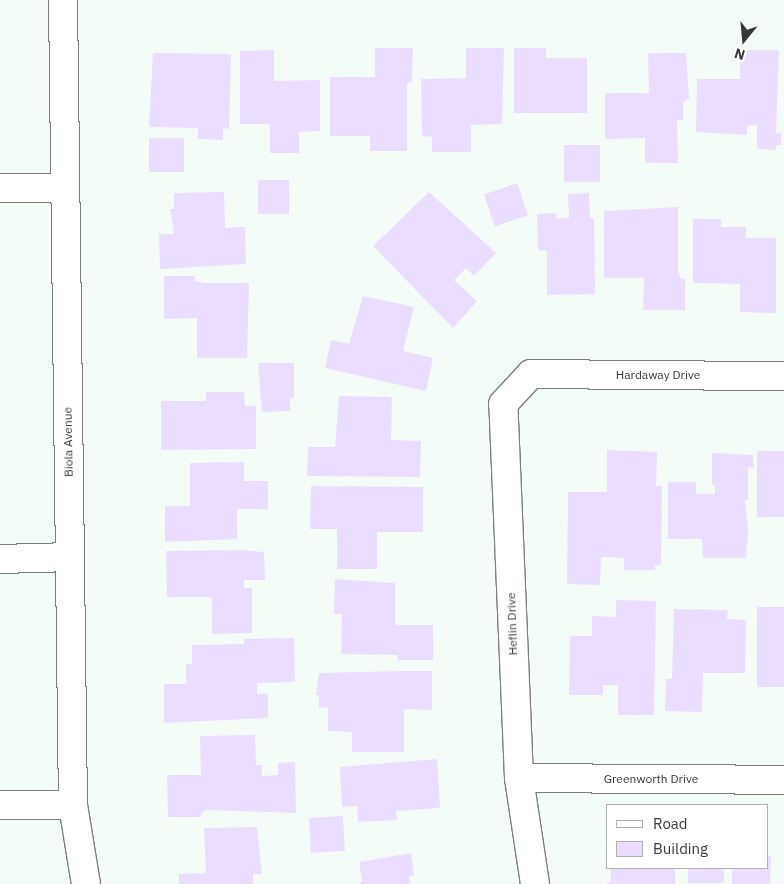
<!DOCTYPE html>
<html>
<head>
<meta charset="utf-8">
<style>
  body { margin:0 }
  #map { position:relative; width:784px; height:884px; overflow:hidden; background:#f4fcf8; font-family:"IBM Plex Sans",sans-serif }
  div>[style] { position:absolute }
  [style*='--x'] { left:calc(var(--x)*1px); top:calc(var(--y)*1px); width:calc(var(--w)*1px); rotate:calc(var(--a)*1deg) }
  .building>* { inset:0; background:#ebddff; transform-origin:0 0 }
  .roads { filter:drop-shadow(1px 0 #7a817d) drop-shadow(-1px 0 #7a817d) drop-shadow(0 1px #7a817d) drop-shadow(0 -1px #7a817d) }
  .minor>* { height:28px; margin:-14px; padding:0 14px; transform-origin:14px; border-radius:14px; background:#fff }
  span { translate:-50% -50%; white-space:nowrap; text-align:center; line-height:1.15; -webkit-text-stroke:4.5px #fff; paint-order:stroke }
  .street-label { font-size:12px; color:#363938 }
  .legend { position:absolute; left:606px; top:804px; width:162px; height:65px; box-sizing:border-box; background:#fff; border:1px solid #afb0af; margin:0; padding:6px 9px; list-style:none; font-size:15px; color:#363938 }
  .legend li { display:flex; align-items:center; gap:10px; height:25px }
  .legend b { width:25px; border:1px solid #afb0af }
  .north { position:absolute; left:719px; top:15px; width:50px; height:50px; -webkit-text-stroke:4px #fff; paint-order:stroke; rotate:197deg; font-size:14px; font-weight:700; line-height:20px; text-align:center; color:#363938 }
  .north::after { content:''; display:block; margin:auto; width:18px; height:22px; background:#363938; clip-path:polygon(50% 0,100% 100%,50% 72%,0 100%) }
</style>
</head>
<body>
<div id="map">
  <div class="building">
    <div style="clip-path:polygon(375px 48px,413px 48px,412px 82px,407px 83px,407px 151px,370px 151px,370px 136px,330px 136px,330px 77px,375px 77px)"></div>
    <div style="clip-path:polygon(466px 48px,504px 48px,502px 124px,471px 125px,471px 152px,432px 152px,432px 137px,422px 136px,421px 79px,466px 78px)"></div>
    <div style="clip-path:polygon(514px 48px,546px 48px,546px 58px,587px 58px,587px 113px,514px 113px)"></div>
    <div style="clip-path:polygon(274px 50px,274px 81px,320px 80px,320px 131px,299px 132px,299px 153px,270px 153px,270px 124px,240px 124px,240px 51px)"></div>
    <div style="clip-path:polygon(740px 50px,779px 50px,776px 133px,781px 133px,781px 145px,776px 145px,776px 150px,757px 149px,757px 125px,747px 126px,747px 135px,696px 132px,697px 79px,740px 79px)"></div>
    <div style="clip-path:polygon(153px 53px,231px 54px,229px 129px,223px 128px,223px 140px,198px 139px,198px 128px,149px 127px)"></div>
    <div style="clip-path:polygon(648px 53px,686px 53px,689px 99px,683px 102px,683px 120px,677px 120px,678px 163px,645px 163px,645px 138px,605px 139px,605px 93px,649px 93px)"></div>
    <div style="left:149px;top:138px;width:35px;height:34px"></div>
    <div style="left:564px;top:145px;width:36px;height:37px"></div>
    <div style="left:258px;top:180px;width:31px;height:34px"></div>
    <div style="left:517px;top:183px;width:34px;height:35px;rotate:71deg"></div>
    <div style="clip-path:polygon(224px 192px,225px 228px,245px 227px,246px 264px,160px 269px,159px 234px,174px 234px,170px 209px,174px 209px,174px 193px)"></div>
    <div style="clip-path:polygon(429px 192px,496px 253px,474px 276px,466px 268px,454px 280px,477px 301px,453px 328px,373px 246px)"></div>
    <div style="clip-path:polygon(589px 193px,590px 218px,594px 219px,595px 294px,547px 295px,547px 251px,538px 250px,537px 214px,556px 213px,556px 218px,569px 218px,568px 194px)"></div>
    <div style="clip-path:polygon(678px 207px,678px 272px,681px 279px,685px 279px,685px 310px,643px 310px,644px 278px,604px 278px,604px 211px)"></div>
    <div style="clip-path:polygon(693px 219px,721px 219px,721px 227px,746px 227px,746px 238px,776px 238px,776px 313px,740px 312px,740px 284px,693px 283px)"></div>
    <div style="clip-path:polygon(164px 276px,195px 276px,195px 281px,204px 283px,249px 283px,247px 358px,197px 358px,197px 318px,164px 319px)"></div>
    <div style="clip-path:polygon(363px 296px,414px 307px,403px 351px,433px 358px,426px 391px,325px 368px,331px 340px,349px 344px)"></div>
    <div style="clip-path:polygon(258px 363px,294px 363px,294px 399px,290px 398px,290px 411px,262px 412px)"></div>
    <div style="clip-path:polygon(206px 392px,244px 392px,245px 406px,256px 406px,256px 449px,161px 450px,161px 401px,206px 401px)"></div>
    <div style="clip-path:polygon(339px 396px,392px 397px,391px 440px,421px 441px,420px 477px,307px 476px,308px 447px,335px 447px)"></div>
    <div style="clip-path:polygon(607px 450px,657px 452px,656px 486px,662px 486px,661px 565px,655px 565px,655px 570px,624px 570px,624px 558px,601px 557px,600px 585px,567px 584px,568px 492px,607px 492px)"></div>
    <div style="left:757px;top:451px;width:27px;height:66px"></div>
    <div style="clip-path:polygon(712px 453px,753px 455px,754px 468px,748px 467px,748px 500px,745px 500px,748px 531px,746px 558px,703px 558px,702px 539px,668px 539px,668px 482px,696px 482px,696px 494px,715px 494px,715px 485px,712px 485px)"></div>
    <div style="clip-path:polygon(244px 462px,244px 481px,268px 481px,268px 509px,237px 509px,237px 539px,165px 542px,165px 506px,190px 506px,190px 463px)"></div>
    <div style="clip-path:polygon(311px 486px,423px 487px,423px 532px,377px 532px,377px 569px,337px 569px,337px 529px,310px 529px)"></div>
    <div style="clip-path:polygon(244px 550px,264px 552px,265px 580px,244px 580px,244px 588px,252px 588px,252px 633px,212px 634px,212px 597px,167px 597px,166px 551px)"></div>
    <div style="clip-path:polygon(335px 579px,395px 583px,395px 625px,433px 625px,433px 660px,398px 660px,398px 655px,341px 654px,342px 614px,334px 614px)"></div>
    <div style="clip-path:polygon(616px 600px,656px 601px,654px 715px,618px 715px,618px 685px,603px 685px,603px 695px,569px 695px,570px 636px,592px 636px,592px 616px,616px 617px)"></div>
    <div style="left:757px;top:607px;width:27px;height:80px"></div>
    <div style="clip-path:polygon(674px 609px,728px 610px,727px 619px,746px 620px,745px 673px,703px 673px,702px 712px,665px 711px,666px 679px,672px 679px)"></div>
    <div style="clip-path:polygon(294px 638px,295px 682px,257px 683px,257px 694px,268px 694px,268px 718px,164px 723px,164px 684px,186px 684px,186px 664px,192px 664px,192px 645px,244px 644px,244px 639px)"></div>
    <div style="clip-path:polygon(402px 671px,432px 671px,432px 710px,404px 709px,404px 752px,352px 752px,352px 732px,328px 731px,328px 707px,319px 708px,319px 695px,316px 695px,319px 673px)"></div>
    <div style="clip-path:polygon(255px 735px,256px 765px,262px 765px,262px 776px,278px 775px,278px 763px,295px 762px,296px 813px,207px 810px,201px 813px,201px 817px,168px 817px,167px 775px,201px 775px,200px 736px)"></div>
    <div style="clip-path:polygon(437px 759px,440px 808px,396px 811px,397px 820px,358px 822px,357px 806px,342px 807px,340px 767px)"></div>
    <div style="left:343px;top:816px;width:35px;height:34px;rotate:87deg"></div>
    <div style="clip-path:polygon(257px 827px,262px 874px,253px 874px,253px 884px,179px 884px,179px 874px,206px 873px,204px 828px)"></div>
    <div style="clip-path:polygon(411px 853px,414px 876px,409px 876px,410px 884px,359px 884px,362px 881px,359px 862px)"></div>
    <div style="clip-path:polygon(768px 856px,771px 856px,770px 884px,732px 884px,732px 868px,768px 868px)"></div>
    <div style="clip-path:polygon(611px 868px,675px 868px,675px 884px,605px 884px,611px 882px)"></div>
    <div style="left:688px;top:868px;width:36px;height:15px"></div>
  </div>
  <div class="roads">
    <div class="minor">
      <div style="--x:63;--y:0;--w:805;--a:89.29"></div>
      <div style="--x:73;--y:805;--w:80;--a:80.7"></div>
      <div style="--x:0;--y:188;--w:65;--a:0"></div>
      <div style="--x:0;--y:559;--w:70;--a:-1.6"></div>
      <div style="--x:519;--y:778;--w:265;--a:0.4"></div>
      <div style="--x:0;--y:805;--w:73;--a:0"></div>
      <div style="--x:535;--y:884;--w:107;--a:-98.6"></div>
      <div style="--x:519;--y:778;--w:374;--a:-92.4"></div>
      <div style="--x:503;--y:404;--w:41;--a:-47"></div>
      <div style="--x:531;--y:374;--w:253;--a:0.5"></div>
    </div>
  </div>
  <div class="street-label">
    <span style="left:658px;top:375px">Hardaway Drive</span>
    <span style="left:68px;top:442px;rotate:-91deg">Biola Avenue</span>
    <span style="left:512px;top:624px;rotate:-92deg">Heflin Drive</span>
    <span style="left:651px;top:779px">Greenworth Drive</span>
  </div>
  <ul class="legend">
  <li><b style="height:6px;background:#fff"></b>Road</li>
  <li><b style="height:14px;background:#ebddff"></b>Building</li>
  </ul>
  <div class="north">N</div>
</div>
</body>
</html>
